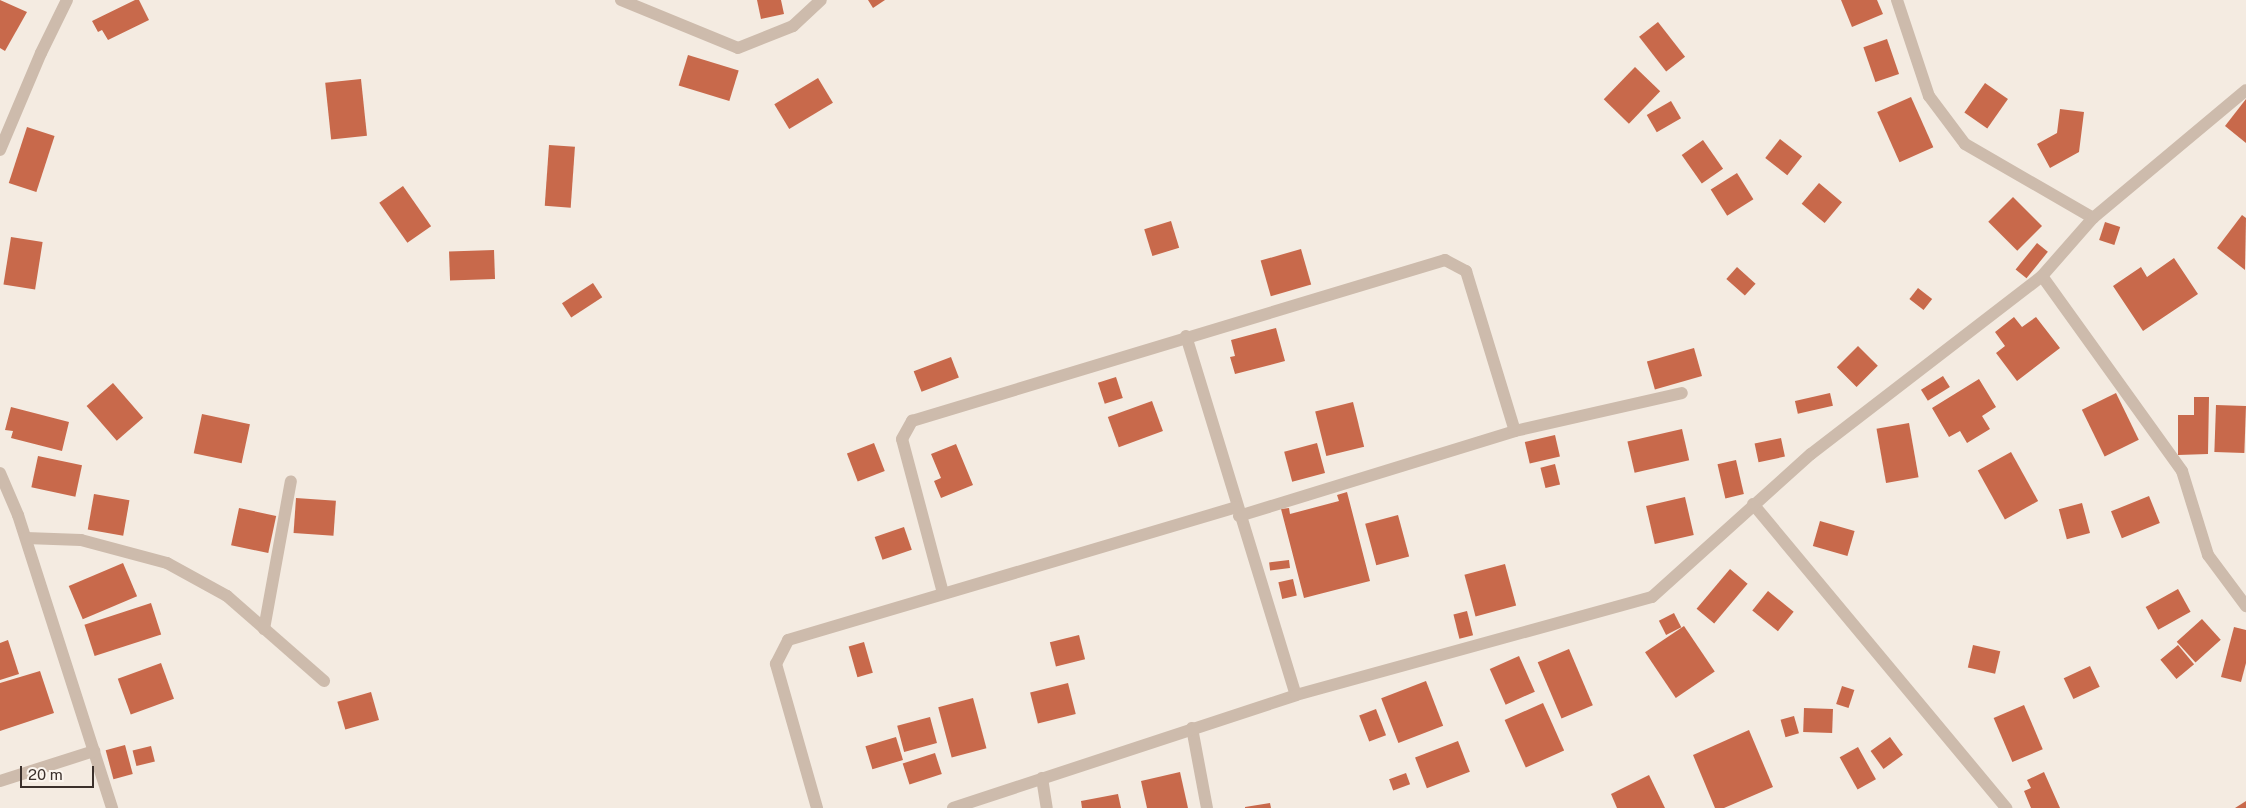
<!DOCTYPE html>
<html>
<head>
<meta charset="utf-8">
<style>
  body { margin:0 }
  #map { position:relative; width:2246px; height:808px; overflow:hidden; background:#f4ebe1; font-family:"Public Sans",sans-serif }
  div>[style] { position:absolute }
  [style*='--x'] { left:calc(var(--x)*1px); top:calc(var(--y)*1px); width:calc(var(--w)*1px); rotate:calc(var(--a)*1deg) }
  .building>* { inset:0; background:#c8694b; transform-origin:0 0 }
  .minor>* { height:12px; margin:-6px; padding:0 6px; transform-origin:6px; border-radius:6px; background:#cdbbac }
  span { translate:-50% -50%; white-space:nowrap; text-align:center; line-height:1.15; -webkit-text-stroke:4.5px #fbf5ee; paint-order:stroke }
  .scale { position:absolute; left:20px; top:766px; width:74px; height:22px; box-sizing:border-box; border:2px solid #3b302b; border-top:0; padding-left:6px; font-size:15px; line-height:18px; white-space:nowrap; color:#3b302b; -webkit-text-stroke:4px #fbf5ee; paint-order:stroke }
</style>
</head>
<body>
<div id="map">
  <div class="building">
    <div style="clip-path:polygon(0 0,27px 12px,5px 51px,0 48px)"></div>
    <div style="clip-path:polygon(135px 0,139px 0,149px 20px,108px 40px,102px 30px,98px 32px,92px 21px)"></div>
    <div style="clip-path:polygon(757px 0,781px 0,784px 14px,761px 19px)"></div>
    <div style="clip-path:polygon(868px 0,885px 0,873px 8px)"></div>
    <div style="clip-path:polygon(1841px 0,1877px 0,1883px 14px,1852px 27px)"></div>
    <div style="left:1658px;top:22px;width:44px;height:24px;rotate:52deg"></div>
    <div style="left:1887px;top:39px;width:37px;height:25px;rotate:71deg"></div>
    <div style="left:688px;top:55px;width:53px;height:32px;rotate:17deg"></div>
    <div style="left:1635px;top:67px;width:35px;height:45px;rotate:44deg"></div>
    <div style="left:818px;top:78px;width:29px;height:51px;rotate:59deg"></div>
    <div style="left:361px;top:79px;width:57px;height:36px;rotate:84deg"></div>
    <div style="left:1985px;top:83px;width:28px;height:36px;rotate:35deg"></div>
    <div style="left:1911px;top:97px;width:55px;height:37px;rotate:66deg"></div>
    <div style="clip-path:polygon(2246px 99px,2246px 143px,2225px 126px)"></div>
    <div style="left:1671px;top:101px;width:20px;height:28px;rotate:60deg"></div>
    <div style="clip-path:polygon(2060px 109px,2084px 112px,2079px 152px,2050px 168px,2037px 144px,2057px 133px)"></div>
    <div style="left:27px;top:127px;width:29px;height:59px;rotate:18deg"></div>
    <div style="left:1780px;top:139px;width:28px;height:24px;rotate:38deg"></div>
    <div style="left:1703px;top:140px;width:35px;height:26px;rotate:55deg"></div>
    <div style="left:549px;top:145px;width:26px;height:61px;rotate:4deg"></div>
    <div style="left:1737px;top:173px;width:31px;height:31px;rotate:58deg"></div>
    <div style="left:1819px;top:183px;width:30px;height:27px;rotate:40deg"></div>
    <div style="left:403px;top:186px;width:49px;height:29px;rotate:55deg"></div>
    <div style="left:2013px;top:197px;width:41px;height:35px;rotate:45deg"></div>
    <div style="clip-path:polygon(2242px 215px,2246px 218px,2245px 270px,2217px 248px)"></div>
    <div style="left:1171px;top:221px;width:28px;height:28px;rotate:73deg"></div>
    <div style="left:2105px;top:222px;width:16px;height:19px;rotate:18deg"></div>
    <div style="left:11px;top:237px;width:32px;height:48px;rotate:9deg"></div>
    <div style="left:2037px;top:243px;width:14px;height:34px;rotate:39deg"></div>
    <div style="left:1301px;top:249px;width:37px;height:42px;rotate:74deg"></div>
    <div style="left:494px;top:250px;width:29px;height:45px;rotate:88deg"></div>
    <div style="clip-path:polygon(2174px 258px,2198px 294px,2143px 331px,2113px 286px,2141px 267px,2147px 277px)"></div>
    <div style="left:1737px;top:267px;width:25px;height:16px;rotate:42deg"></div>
    <div style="left:593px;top:283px;width:17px;height:37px;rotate:57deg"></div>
    <div style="left:1918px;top:288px;width:18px;height:14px;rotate:38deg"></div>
    <div style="clip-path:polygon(2014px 317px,2022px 327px,2036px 317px,2060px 348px,2017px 381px,1996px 353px,2005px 346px,1995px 332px)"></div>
    <div style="clip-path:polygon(1276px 328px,1285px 361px,1235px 374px,1230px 357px,1235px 356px,1231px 340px)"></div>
    <div style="left:1858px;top:346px;width:28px;height:30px;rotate:45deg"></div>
    <div style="left:1694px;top:348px;width:29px;height:49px;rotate:74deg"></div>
    <div style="left:951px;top:357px;width:22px;height:40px;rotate:69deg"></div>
    <div style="left:1943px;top:376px;width:13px;height:26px;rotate:58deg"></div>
    <div style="left:1116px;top:377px;width:22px;height:19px;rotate:72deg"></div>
    <div style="clip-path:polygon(1979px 379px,1996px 407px,1982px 416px,1990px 429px,1967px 443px,1960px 431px,1949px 437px,1932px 408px)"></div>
    <div style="left:113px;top:383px;width:46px;height:35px;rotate:49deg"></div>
    <div style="left:1830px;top:393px;width:13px;height:36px;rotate:77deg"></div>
    <div style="left:2116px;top:393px;width:52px;height:38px;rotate:64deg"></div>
    <div style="clip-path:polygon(2194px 397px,2209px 397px,2208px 454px,2178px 455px,2178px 415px,2194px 415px)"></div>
    <div style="left:1152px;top:401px;width:32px;height:47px;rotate:70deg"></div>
    <div style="left:1353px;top:402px;width:46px;height:39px;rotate:76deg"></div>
    <div style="left:2216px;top:405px;width:30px;height:47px;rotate:2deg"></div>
    <div style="clip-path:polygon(11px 407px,69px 422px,62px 451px,11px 438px,13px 431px,5px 430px)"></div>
    <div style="left:202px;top:414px;width:49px;height:40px;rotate:12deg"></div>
    <div style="left:1909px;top:423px;width:55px;height:33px;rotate:80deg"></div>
    <div style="left:1682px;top:429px;width:32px;height:56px;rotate:77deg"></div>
    <div style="left:1555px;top:435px;width:22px;height:31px;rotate:77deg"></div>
    <div style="left:1781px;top:438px;width:19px;height:27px;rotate:78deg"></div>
    <div style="left:874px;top:443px;width:30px;height:29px;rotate:69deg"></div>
    <div style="left:1317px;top:443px;width:31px;height:34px;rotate:75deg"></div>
    <div style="clip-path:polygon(956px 444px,973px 485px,941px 498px,934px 481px,941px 478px,931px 454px)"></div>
    <div style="left:2011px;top:452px;width:56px;height:38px;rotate:61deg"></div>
    <div style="left:38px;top:456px;width:45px;height:32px;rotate:12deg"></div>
    <div style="left:1736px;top:460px;width:35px;height:19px;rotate:77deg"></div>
    <div style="left:1555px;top:464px;width:21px;height:15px;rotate:76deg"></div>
    <div style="clip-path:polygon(1347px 492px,1370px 581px,1304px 598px,1281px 509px,1289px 508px,1290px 514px,1339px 501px,1337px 495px)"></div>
    <div style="left:94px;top:494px;width:36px;height:36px;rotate:10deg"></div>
    <div style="left:2149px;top:496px;width:29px;height:41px;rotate:68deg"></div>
    <div style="left:1685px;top:497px;width:39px;height:40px;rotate:77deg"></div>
    <div style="left:296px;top:498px;width:40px;height:35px;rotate:4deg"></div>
    <div style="left:2082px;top:503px;width:31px;height:24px;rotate:75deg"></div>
    <div style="left:239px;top:508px;width:38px;height:38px;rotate:12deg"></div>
    <div style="left:1398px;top:515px;width:43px;height:34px;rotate:75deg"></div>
    <div style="left:1820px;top:521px;width:36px;height:26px;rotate:16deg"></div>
    <div style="left:904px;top:527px;width:24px;height:31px;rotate:71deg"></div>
    <div style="left:1289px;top:560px;width:8px;height:20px;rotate:83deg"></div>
    <div style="left:123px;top:563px;width:36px;height:59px;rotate:67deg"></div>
    <div style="left:1505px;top:564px;width:43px;height:42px;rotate:75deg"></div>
    <div style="left:1730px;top:569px;width:23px;height:52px;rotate:40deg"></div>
    <div style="left:1293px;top:579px;width:17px;height:15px;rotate:77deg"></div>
    <div style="left:2178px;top:589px;width:26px;height:37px;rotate:61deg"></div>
    <div style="left:1768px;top:591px;width:33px;height:25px;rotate:39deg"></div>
    <div style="left:151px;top:603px;width:33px;height:70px;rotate:72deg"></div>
    <div style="left:1467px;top:611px;width:25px;height:14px;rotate:76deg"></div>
    <div style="left:1674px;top:613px;width:16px;height:17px;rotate:63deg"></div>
    <div style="left:2202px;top:619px;width:28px;height:34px;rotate:48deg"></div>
    <div style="left:1684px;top:626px;width:55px;height:47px;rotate:56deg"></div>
    <div style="clip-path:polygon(2234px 627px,2246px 630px,2246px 663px,2241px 682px,2221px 677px)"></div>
    <div style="left:1079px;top:635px;width:25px;height:30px;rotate:76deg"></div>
    <div style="clip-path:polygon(8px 640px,19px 674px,0 680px,0 643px)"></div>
    <div style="left:864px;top:642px;width:32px;height:16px;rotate:74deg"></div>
    <div style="left:1973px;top:645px;width:28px;height:23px;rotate:13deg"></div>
    <div style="left:2178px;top:645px;width:25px;height:23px;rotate:50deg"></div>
    <div style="left:1569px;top:649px;width:61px;height:34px;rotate:67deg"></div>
    <div style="left:1519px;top:656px;width:39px;height:32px;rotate:66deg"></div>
    <div style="left:161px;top:663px;width:38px;height:46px;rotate:70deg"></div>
    <div style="left:2090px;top:666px;width:23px;height:29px;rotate:65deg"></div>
    <div style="clip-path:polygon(40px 671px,54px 713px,0 731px,0 683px)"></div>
    <div style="left:1426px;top:681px;width:48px;height:48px;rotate:69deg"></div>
    <div style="left:1068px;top:683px;width:32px;height:39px;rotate:76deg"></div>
    <div style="left:1842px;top:686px;width:13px;height:19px;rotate:18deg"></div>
    <div style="left:371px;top:692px;width:29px;height:35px;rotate:74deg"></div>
    <div style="left:973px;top:698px;width:52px;height:36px;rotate:75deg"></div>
    <div style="left:1543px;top:703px;width:52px;height:42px;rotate:66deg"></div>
    <div style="left:2024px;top:705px;width:48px;height:33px;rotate:67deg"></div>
    <div style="left:1804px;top:708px;width:29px;height:24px;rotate:2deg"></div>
    <div style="left:1376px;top:709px;width:28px;height:18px;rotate:69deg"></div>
    <div style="left:1794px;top:716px;width:18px;height:14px;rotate:74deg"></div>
    <div style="left:930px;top:717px;width:27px;height:34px;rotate:75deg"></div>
    <div style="clip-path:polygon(1749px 730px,1773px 787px,1724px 808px,1715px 808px,1693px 755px)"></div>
    <div style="left:896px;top:737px;width:24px;height:32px;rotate:73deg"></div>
    <div style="left:1890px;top:737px;width:22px;height:24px;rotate:54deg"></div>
    <div style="left:1458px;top:741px;width:33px;height:46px;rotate:69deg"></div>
    <div style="left:125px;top:745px;width:30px;height:20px;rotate:75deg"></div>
    <div style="left:151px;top:746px;width:16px;height:19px;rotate:76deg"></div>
    <div style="left:1858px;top:747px;width:37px;height:21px;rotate:61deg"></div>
    <div style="left:935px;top:753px;width:22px;height:34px;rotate:72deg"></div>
    <div style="clip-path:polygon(1180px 772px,1188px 808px,1147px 808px,1141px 781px)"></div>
    <div style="clip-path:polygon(2044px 772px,2060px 808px,2031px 808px,2024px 791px,2031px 788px,2027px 780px)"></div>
    <div style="left:1406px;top:773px;width:12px;height:18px;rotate:70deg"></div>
    <div style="clip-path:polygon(1649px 775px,1665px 808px,1617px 808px,1611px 794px)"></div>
    <div style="clip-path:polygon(1118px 794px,1121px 808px,1082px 808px,1081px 801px)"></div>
    <div style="clip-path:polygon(2246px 801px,2246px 808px,2235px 808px)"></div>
    <div style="clip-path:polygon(1270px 803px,1271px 808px,1245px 808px,1245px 807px)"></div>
  </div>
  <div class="minor">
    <div style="--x:621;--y:0;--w:126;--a:22.3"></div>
    <div style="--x:738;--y:48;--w:59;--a:-21.8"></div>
    <div style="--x:793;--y:26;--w:38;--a:-43"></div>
    <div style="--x:1897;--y:0;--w:101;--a:71.6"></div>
    <div style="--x:1929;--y:96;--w:60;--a:53.1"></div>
    <div style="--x:1965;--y:144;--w:148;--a:30"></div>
    <div style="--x:0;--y:150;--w:105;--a:-67.1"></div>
    <div style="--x:41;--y:53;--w:59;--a:-63.9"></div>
    <div style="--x:2042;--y:276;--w:240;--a:54.3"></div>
    <div style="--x:2182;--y:471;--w:88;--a:72.8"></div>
    <div style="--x:2208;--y:555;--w:64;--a:53.3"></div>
    <div style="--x:1186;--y:336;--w:375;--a:73"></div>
    <div style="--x:0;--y:473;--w:46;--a:66.8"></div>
    <div style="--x:18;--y:515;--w:308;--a:72.2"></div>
    <div style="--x:1753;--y:504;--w:396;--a:50.2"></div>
    <div style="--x:1239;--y:516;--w:289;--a:-17.1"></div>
    <div style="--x:1515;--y:431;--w:171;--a:-12.8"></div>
    <div style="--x:26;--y:538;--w:55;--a:2.1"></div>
    <div style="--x:81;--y:540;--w:89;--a:15"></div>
    <div style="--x:167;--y:563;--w:68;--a:28.8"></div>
    <div style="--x:227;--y:596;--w:129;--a:41.2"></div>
    <div style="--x:943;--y:593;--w:159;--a:-104.9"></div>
    <div style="--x:902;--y:439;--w:21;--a:-61"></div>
    <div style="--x:912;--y:421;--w:557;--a:-16.81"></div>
    <div style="--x:1445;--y:260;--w:24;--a:28"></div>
    <div style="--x:1466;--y:271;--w:167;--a:73"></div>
    <div style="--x:264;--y:629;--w:150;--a:-79.7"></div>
    <div style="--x:1192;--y:728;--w:81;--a:79.4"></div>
    <div style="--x:1042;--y:778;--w:30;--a:81"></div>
    <div style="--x:0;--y:781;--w:99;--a:-17.7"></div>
    <div style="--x:817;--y:808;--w:150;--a:-105.9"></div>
    <div style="--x:776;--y:664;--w:27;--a:-63"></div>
    <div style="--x:788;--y:640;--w:468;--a:-16.5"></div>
    <div style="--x:953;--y:808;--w:361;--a:-18.2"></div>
    <div style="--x:1296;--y:695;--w:369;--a:-15.4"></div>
    <div style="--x:1652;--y:597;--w:214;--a:-42"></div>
    <div style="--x:1811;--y:454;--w:292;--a:-37.6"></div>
    <div style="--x:2042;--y:276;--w:77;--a:-48.7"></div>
    <div style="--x:2093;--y:218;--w:199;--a:-39.9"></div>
  </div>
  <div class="scale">20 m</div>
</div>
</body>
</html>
